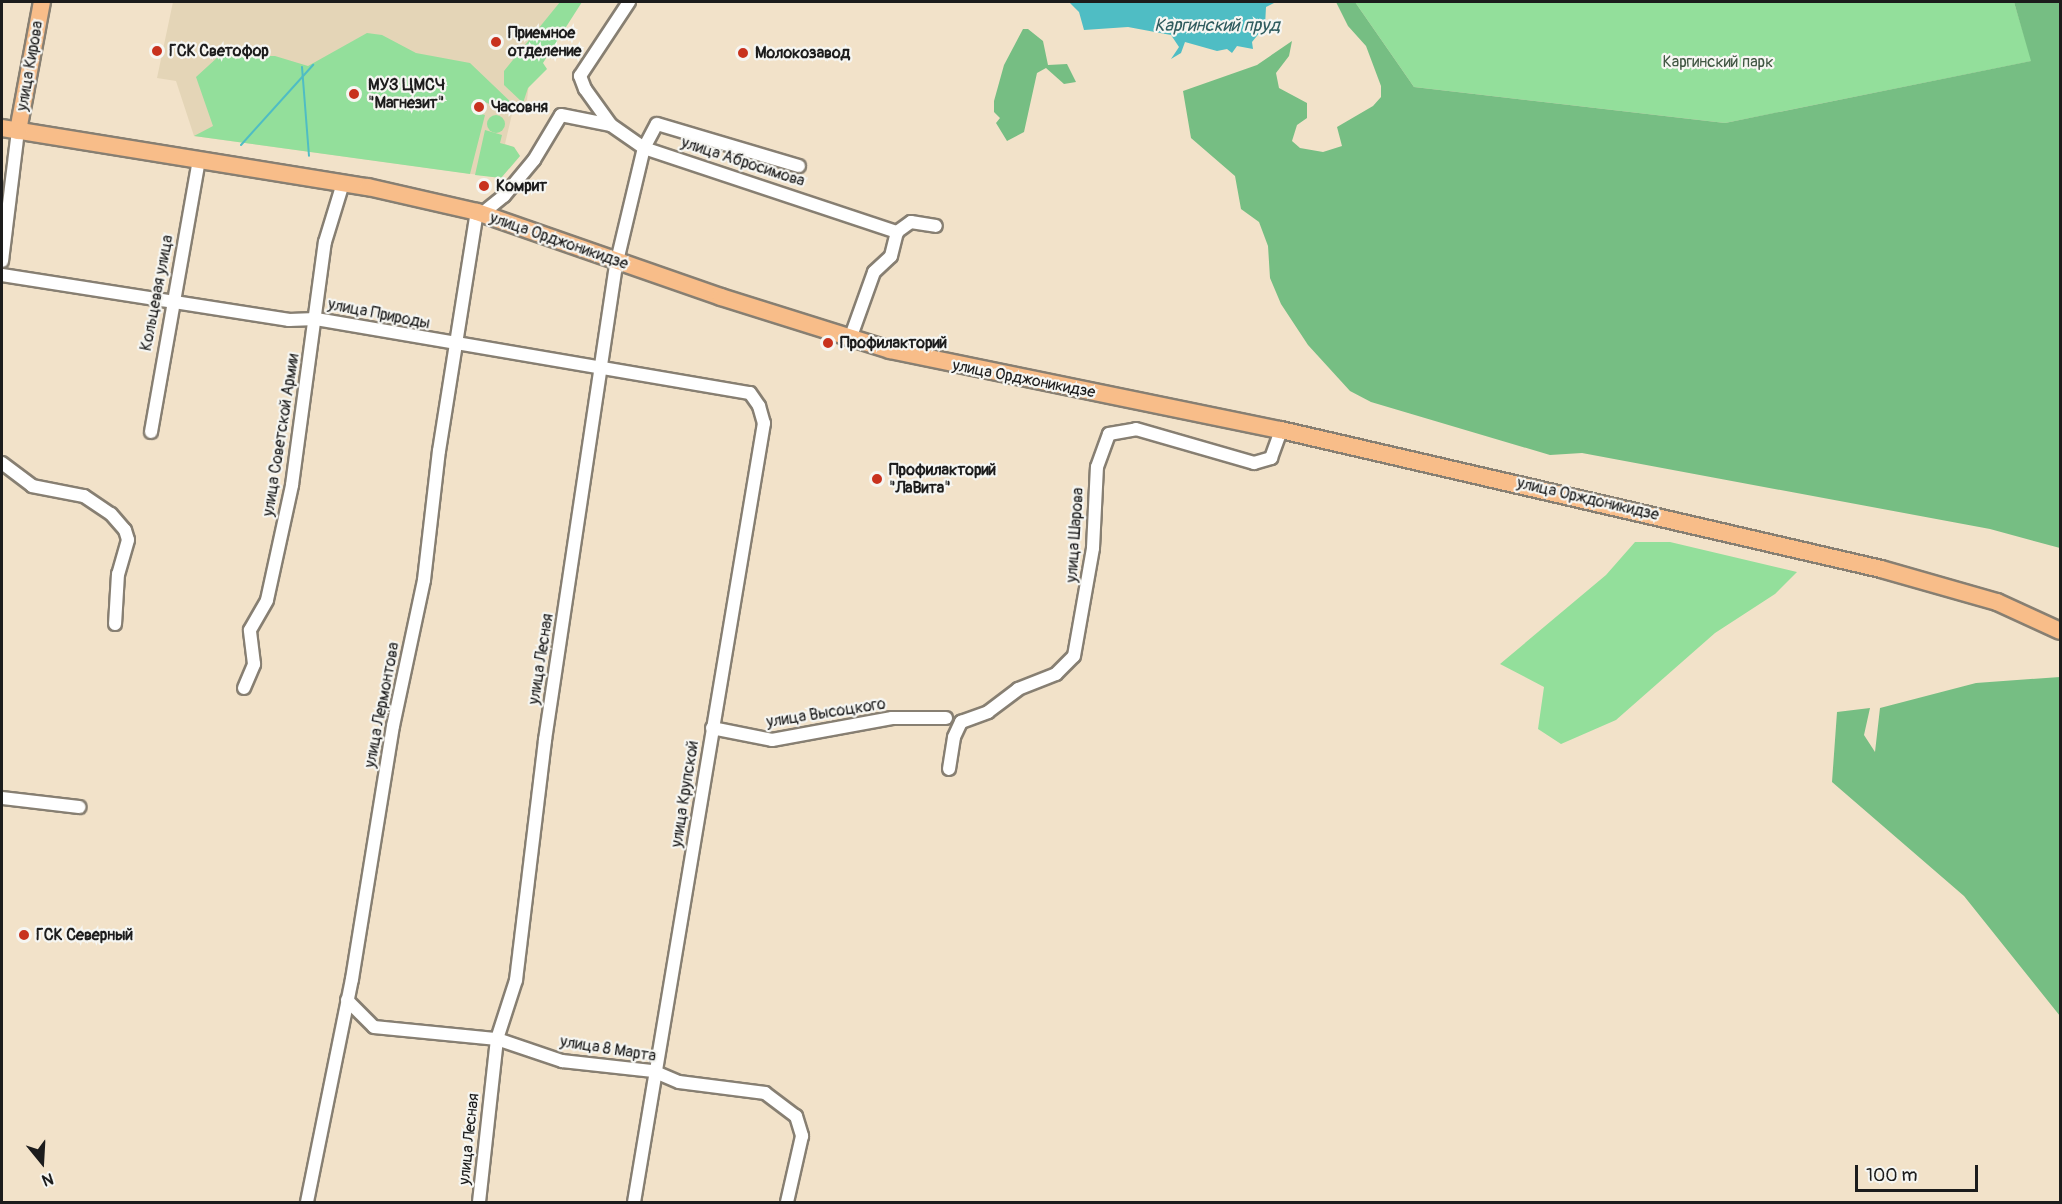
<!DOCTYPE html>
<html>
<head>
<meta charset="utf-8">
<style>
  body { margin:0 }
  #map { position:relative; width:2062px; height:1204px; overflow:hidden; background:#f2e2c9; font-family:Pangolin,sans-serif }
  div>[style] { position:absolute }
  [style*='--x'] { left:calc(var(--x)*1px); top:calc(var(--y)*1px); width:calc(var(--w)*1px); rotate:calc(var(--a)*1deg) }
  .built>* { inset:0; background:#e4d5b7 }
  .green>* { inset:0; background:#93df9b }
  .round { border-radius:50% }
  .forest>* { inset:0; background:#76be83 }
  .water>* { inset:0; background:#4fbdc4 }
  .stream>* { height:2px; margin:-1px; padding:0 1px; transform-origin:1px; border-radius:1px; background:#4fbdc4 }
  .roads { filter:drop-shadow(2px 0 #877f72) drop-shadow(-2px 0 #877f72) drop-shadow(0 2px #877f72) drop-shadow(0 -2px #877f72) }
  .minor>* { height:12px; margin:-6px; padding:0 6px; transform-origin:6px; border-radius:6px; background:#fff }
  .major>* { height:16px; margin:-8px; padding:0 8px; transform-origin:8px; border-radius:8px; background:#f8bd89 }
  .dots>* { width:16px; height:16px; translate:-50% -50%; box-sizing:border-box; border:3px solid #f6f6f2; border-radius:50% }
  span { translate:-50% -50%; white-space:nowrap; text-align:center; line-height:1.15; -webkit-text-stroke:4.5px #f6f6f2; paint-order:stroke }
  .poi-label { font-size:16px; color:#1c1c1c; font-weight:700 }
  .left { translate:0 -50%; text-align:left }
  .park-label { font-size:16px; color:#405642 }
  .street-label { font-size:16px; color:#1c1c1c }
  .water-label { font-size:18px; color:#305c5f; font-style:italic }
  .frame { position:absolute; inset:0; border:3px solid #1c1c1c; pointer-events:none }
  .north { position:absolute; left:12px; top:1132px; width:60px; height:60px; -webkit-text-stroke:4px #f6f6f2; paint-order:stroke; rotate:162deg; font-size:16px; font-weight:700; line-height:24px; text-align:center; color:#1c1c1c }
  .north::after { content:''; display:block; margin:auto; width:21px; height:27px; background:#1c1c1c; clip-path:polygon(50% 0,100% 100%,50% 72%,0 100%) }
  .scale { position:absolute; left:1855px; top:1165px; width:123px; height:27px; box-sizing:border-box; border:3px solid #1c1c1c; border-top:0; padding-left:8px; font-size:18px; line-height:21px; white-space:nowrap; color:#1c1c1c; -webkit-text-stroke:4px #f6f6f2; paint-order:stroke }
</style>
</head>
<body>
<div id="map">
  <div class="built">
    <div style="clip-path:polygon(173px 2px,581px 2px,529px 84px,527px 100px,512px 114px,505px 144px,514px 147px,520px 156px,501px 178px,194px 136px,176px 81px,157px 78px)"></div>
  </div>
  <div class="green">
    <div style="clip-path:polygon(560px 2px,582px 2px,543px 63px,547px 69px,528px 88px,523px 103px,504px 85px,504px 71px)"></div>
    <div style="clip-path:polygon(1355px 2px,2014px 2px,2032px 61px,1725px 123px,1414px 87px)"></div>
    <div style="clip-path:polygon(367px 33px,382px 35px,416px 53px,470px 63px,518px 109px,512px 114px,478px 99px,473px 101px,473px 112px,485px 115px,470px 174px,194px 136px,213px 126px,196px 77px,219px 56px,275px 56px,308px 66px)"></div>
    <div class="round" style="left:487px;top:115px;width:18px;height:18px"></div>
    <div style="clip-path:polygon(485px 130px,502px 135px,500px 143px,514px 147px,520px 156px,501px 178px,475px 175px)"></div>
    <div style="clip-path:polygon(1635px 542px,1670px 542px,1797px 572px,1775px 594px,1715px 633px,1616px 720px,1561px 744px,1538px 729px,1544px 687px,1500px 664px,1606px 575px)"></div>
  </div>
  <div class="forest">
    <div style="clip-path:polygon(1336px 2px,1355px 2px,1414px 87px,1725px 123px,2031px 61px,2014px 2px,2060px 2px,2060px 548px,1990px 529px,1582px 453px,1550px 455px,1371px 402px,1350px 391px,1308px 345px,1281px 304px,1270px 278px,1268px 246px,1259px 222px,1241px 209px,1235px 176px,1191px 138px,1183px 91px,1257px 65px,1292px 41px,1289px 56px,1276px 73px,1279px 88px,1307px 103px,1307px 118px,1297px 125px,1292px 141px,1300px 148px,1323px 152px,1342px 146px,1337px 127px,1373px 106px,1381px 97px,1381px 86px,1366px 46px,1348px 26px)"></div>
    <div style="clip-path:polygon(1023px 29px,1028px 29px,1043px 41px,1048px 65px,1067px 64px,1076px 82px,1064px 84px,1046px 68px,1037px 73px,1024px 132px,1007px 141px,996px 123px,1000px 118px,994px 112px,994px 101px,1004px 65px)"></div>
    <div style="clip-path:polygon(2060px 677px,2060px 1016px,1964px 896px,1832px 782px,1837px 712px,1870px 708px,1864px 735px,1875px 752px,1880px 708px,1976px 683px)"></div>
  </div>
  <div class="water">
    <div style="clip-path:polygon(1069px 2px,1273px 2px,1274px 3px,1266px 7px,1265px 26px,1252px 42px,1253px 49px,1237px 46px,1232px 53px,1227px 49px,1217px 51px,1185px 42px,1181px 53px,1171px 59px,1179px 47px,1171px 35px,1128px 27px,1084px 30px,1079px 12px)"></div>
  </div>
  <div class="stream">
    <div style="--x:302;--y:67;--w:89;--a:85.5"></div>
    <div style="--x:241;--y:145;--w:108;--a:-48"></div>
  </div>
  <div class="roads">
    <div class="minor">
      <div style="--x:611;--y:125;--w:44;--a:-125.8"></div>
      <div style="--x:585;--y:89;--w:14;--a:-111"></div>
      <div style="--x:580;--y:76;--w:89;--a:-56.5"></div>
      <div style="--x:2;--y:261;--w:131;--a:-83"></div>
      <div style="--x:2;--y:275;--w:291;--a:8.9"></div>
      <div style="--x:289;--y:320;--w:27;--a:-2"></div>
      <div style="--x:316;--y:319;--w:440;--a:9.7"></div>
      <div style="--x:750;--y:393;--w:16;--a:55"></div>
      <div style="--x:759;--y:406;--w:18;--a:74"></div>
      <div style="--x:764;--y:423;--w:790;--a:99.47"></div>
      <div style="--x:850;--y:339;--w:71;--a:-70.3"></div>
      <div style="--x:874;--y:272;--w:23;--a:-43"></div>
      <div style="--x:891;--y:256;--w:25;--a:-76"></div>
      <div style="--x:897;--y:232;--w:17;--a:-36"></div>
      <div style="--x:911;--y:222;--w:25;--a:9"></div>
      <div style="--x:151;--y:432;--w:276;--a:-80"></div>
      <div style="--x:2;--y:463;--w:38;--a:37"></div>
      <div style="--x:32;--y:486;--w:53;--a:10.9"></div>
      <div style="--x:84;--y:496;--w:32;--a:34"></div>
      <div style="--x:111;--y:514;--w:21;--a:49"></div>
      <div style="--x:125;--y:530;--w:10;--a:73"></div>
      <div style="--x:128;--y:540;--w:35;--a:106"></div>
      <div style="--x:118;--y:574;--w:50;--a:93.4"></div>
      <div style="--x:244;--y:688;--w:26;--a:-67"></div>
      <div style="--x:254;--y:664;--w:34;--a:-97"></div>
      <div style="--x:250;--y:630;--w:34;--a:-60"></div>
      <div style="--x:267;--y:600;--w:118;--a:-77.7"></div>
      <div style="--x:292;--y:485;--w:245;--a:-82.3"></div>
      <div style="--x:325;--y:242;--w:62;--a:-73"></div>
      <div style="--x:712;--y:728;--w:61;--a:11.3"></div>
      <div style="--x:772;--y:740;--w:122;--a:-10.4"></div>
      <div style="--x:892;--y:718;--w:54;--a:0"></div>
      <div style="--x:949;--y:769;--w:32;--a:-81"></div>
      <div style="--x:954;--y:737;--w:17;--a:-65"></div>
      <div style="--x:961;--y:722;--w:29;--a:-20"></div>
      <div style="--x:988;--y:712;--w:38;--a:-37"></div>
      <div style="--x:1018;--y:689;--w:41;--a:-21.5"></div>
      <div style="--x:1056;--y:674;--w:25;--a:-45"></div>
      <div style="--x:1074;--y:656;--w:110;--a:-80"></div>
      <div style="--x:1093;--y:548;--w:81;--a:-87.2"></div>
      <div style="--x:1097;--y:467;--w:35;--a:-70"></div>
      <div style="--x:1109;--y:434;--w:27;--a:-10"></div>
      <div style="--x:1136;--y:429;--w:123;--a:16.1"></div>
      <div style="--x:1254;--y:463;--w:18;--a:-16"></div>
      <div style="--x:1271;--y:458;--w:30;--a:-70"></div>
      <div style="--x:2;--y:798;--w:78;--a:6.7"></div>
      <div style="--x:347;--y:1000;--w:38;--a:45"></div>
      <div style="--x:374;--y:1027;--w:124;--a:5.6"></div>
      <div style="--x:497;--y:1039;--w:69;--a:18.7"></div>
      <div style="--x:562;--y:1061;--w:92;--a:6.3"></div>
      <div style="--x:653;--y:1071;--w:28;--a:23"></div>
      <div style="--x:679;--y:1082;--w:87;--a:7.3"></div>
      <div style="--x:765;--y:1093;--w:39;--a:37"></div>
      <div style="--x:796;--y:1116;--w:21;--a:73"></div>
      <div style="--x:802;--y:1136;--w:68;--a:102.8"></div>
      <div style="--x:307;--y:1202;--w:227;--a:-78.6"></div>
      <div style="--x:352;--y:979;--w:256;--a:-80.8"></div>
      <div style="--x:393;--y:726;--w:149;--a:-78"></div>
      <div style="--x:424;--y:580;--w:130;--a:-83.4"></div>
      <div style="--x:439;--y:451;--w:242;--a:-81"></div>
      <div style="--x:477;--y:212;--w:7;--a:0"></div>
      <div style="--x:484;--y:212;--w:26;--a:-39"></div>
      <div style="--x:504;--y:196;--w:47;--a:-50.2"></div>
      <div style="--x:534;--y:160;--w:52;--a:-59"></div>
      <div style="--x:561;--y:115;--w:51;--a:11.3"></div>
      <div style="--x:611;--y:125;--w:40;--a:34.9"></div>
      <div style="--x:644;--y:148;--w:267;--a:18.4"></div>
      <div style="--x:479;--y:1202;--w:164;--a:-83.7"></div>
      <div style="--x:497;--y:1039;--w:62;--a:-72.1"></div>
      <div style="--x:516;--y:980;--w:242;--a:-83.1"></div>
      <div style="--x:545;--y:740;--w:484;--a:-81.5"></div>
      <div style="--x:617;--y:261;--w:116;--a:-76.6"></div>
      <div style="--x:644;--y:148;--w:27;--a:-62"></div>
      <div style="--x:657;--y:124;--w:148;--a:16.5"></div>
    </div>
    <div class="major">
      <div style="--x:2;--y:128;--w:371;--a:9.2"></div>
      <div style="--x:368;--y:187;--w:112;--a:12.9"></div>
      <div style="--x:477;--y:212;--w:258;--a:19.2"></div>
      <div style="--x:721;--y:297;--w:177;--a:17.4"></div>
      <div style="--x:890;--y:350;--w:399;--a:11.6"></div>
      <div style="--x:1281;--y:430;--w:616;--a:13.04"></div>
      <div style="--x:1881;--y:569;--w:121;--a:15.9"></div>
      <div style="--x:1997;--y:602;--w:69;--a:24.7"></div>
      <div style="--x:18;--y:131;--w:131;--a:-79.5"></div>
    </div>
  </div>
  <div class="dots">
    <div style="left:496px;top:42px;background:#c8321e"></div>
    <div style="left:157px;top:51px;background:#c8321e"></div>
    <div style="left:743px;top:53px;background:#c8321e"></div>
    <div style="left:354px;top:94px;background:#c8321e"></div>
    <div style="left:479px;top:107px;background:#c8321e"></div>
    <div style="left:484px;top:186px;background:#c8321e"></div>
    <div style="left:828px;top:343px;background:#c8321e"></div>
    <div style="left:877px;top:479px;background:#c8321e"></div>
    <div style="left:24px;top:935px;background:#c8321e"></div>
  </div>
  <div class="poi-label">
    <span class="left" style="left:508px;top:42px">Приемное<br>отделение</span>
    <span class="left" style="left:169px;top:51px">ГСК Светофор</span>
    <span class="left" style="left:755px;top:53px">Молокозавод</span>
    <span class="left" style="left:368px;top:94px">МУЗ ЦМСЧ<br>"Магнезит"</span>
    <span class="left" style="left:491px;top:107px">Часовня</span>
    <span class="left" style="left:496px;top:186px">Комрит</span>
    <span class="left" style="left:840px;top:343px">Профилакторий</span>
    <span class="left" style="left:889px;top:479px">Профилакторий<br>"ЛаВита"</span>
    <span class="left" style="left:36px;top:935px">ГСК Северный</span>
  </div>
  <div class="park-label">
    <span style="left:1718px;top:62px">Каргинский парк</span>
  </div>
  <div class="street-label">
    <span style="left:30px;top:66px;rotate:-80deg">улица Кирова</span>
    <span style="left:743px;top:162px;rotate:18deg">улица Абросимова</span>
    <span style="left:559px;top:241px;rotate:19deg">улица Орджоникидзе</span>
    <span style="left:157px;top:293px;rotate:-79deg">Кольцевая улица</span>
    <span style="left:379px;top:314px;rotate:11deg">улица Природы</span>
    <span style="left:1024px;top:379px;rotate:11deg">улица Орджоникидзе</span>
    <span style="left:281px;top:435px;rotate:-81deg">улица Советской Армии</span>
    <span style="left:1588px;top:499px;rotate:13deg">улица Орждоникидзе</span>
    <span style="left:1075px;top:535px;rotate:-86deg">улица Шарова</span>
    <span style="left:541px;top:659px;rotate:-81deg">улица Лесная</span>
    <span style="left:382px;top:705px;rotate:-79deg">улица Лермонтова</span>
    <span style="left:826px;top:713px;rotate:-9deg">улица Высоцкого</span>
    <span style="left:685px;top:794px;rotate:-81deg">улица Крупской</span>
    <span style="left:608px;top:1049px;rotate:9deg">улица 8 Марта</span>
    <span style="left:469px;top:1139px;rotate:-84deg">улица Лесная</span>
  </div>
  <div class="water-label">
    <span style="left:1217px;top:26px">Каргинский пруд</span>
  </div>
  <div class="frame"></div>
  <div class="north">N</div>
  <div class="scale">100 m</div>
</div>
</body>
</html>
